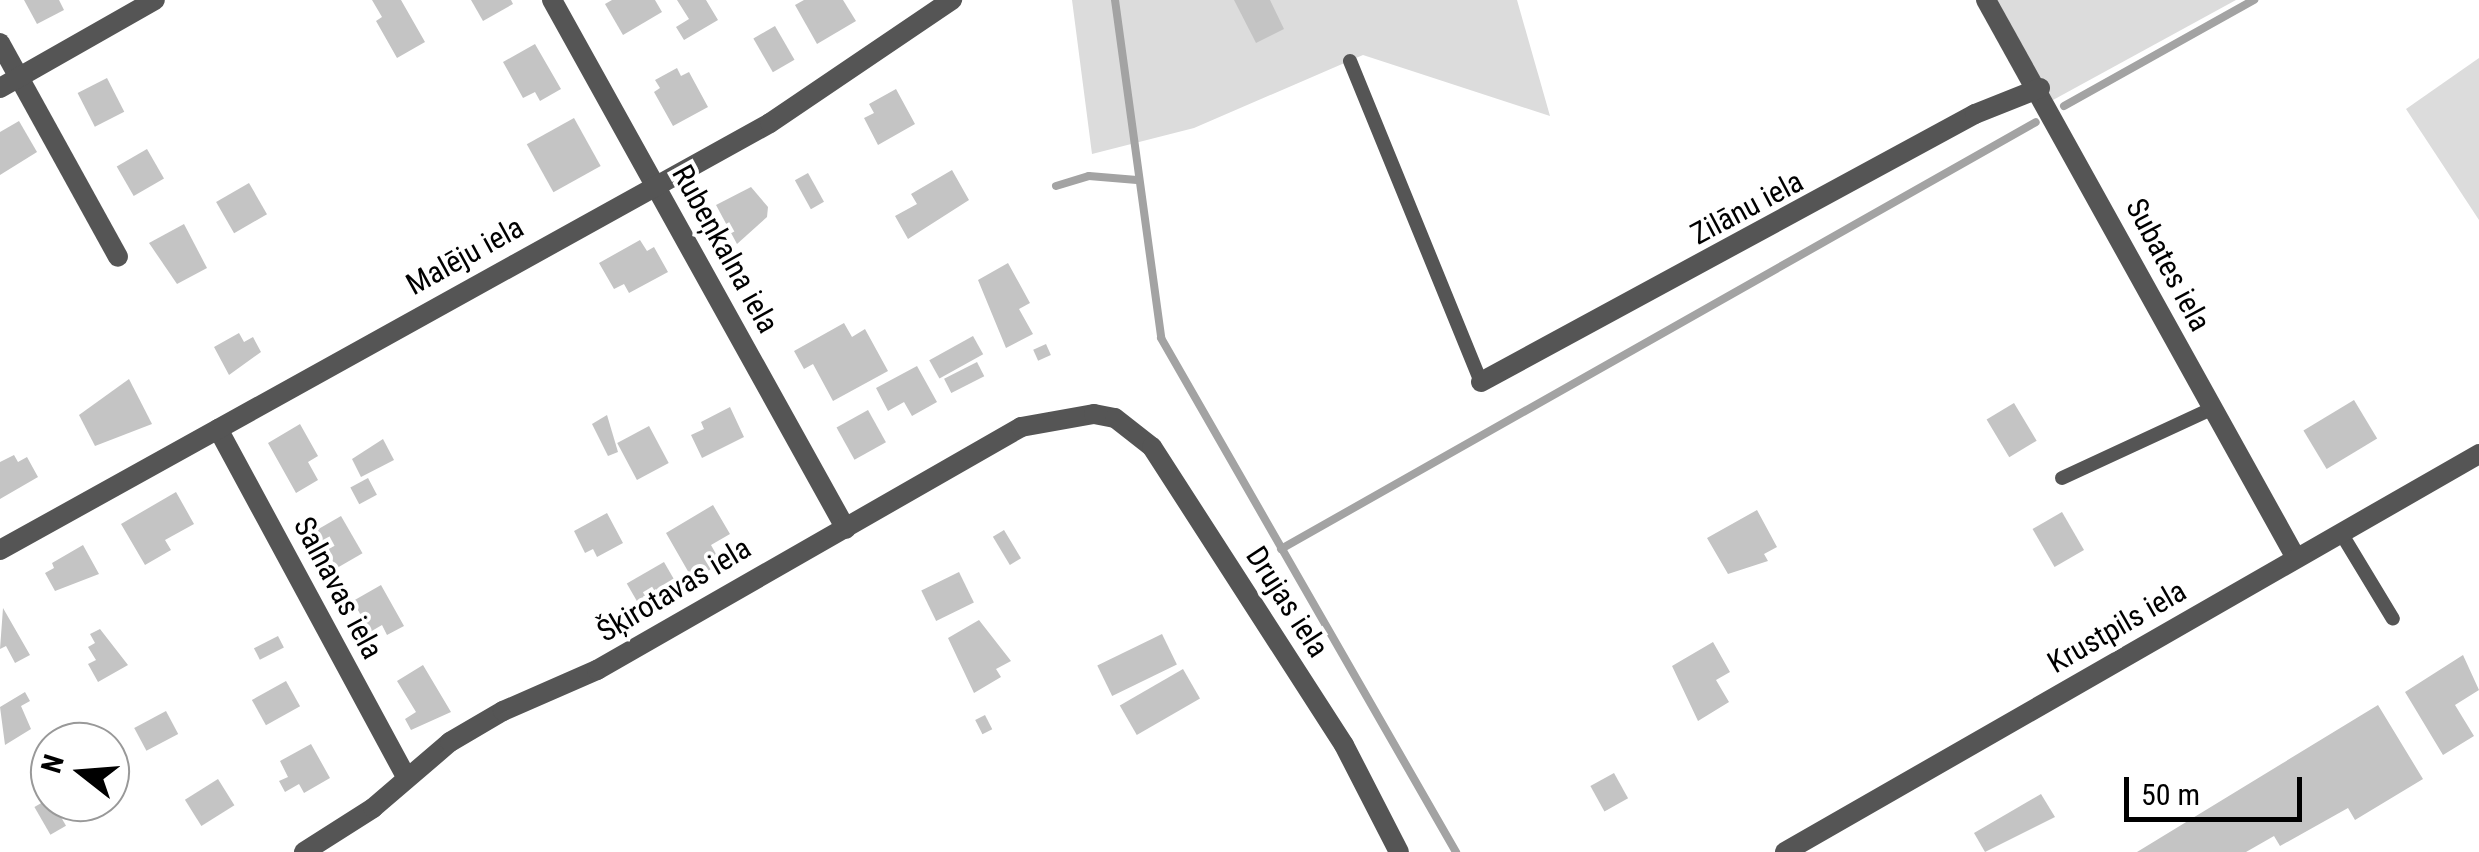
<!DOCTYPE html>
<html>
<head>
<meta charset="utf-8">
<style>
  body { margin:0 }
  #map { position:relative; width:2479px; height:852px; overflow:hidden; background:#fff; font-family:"Roboto Condensed",sans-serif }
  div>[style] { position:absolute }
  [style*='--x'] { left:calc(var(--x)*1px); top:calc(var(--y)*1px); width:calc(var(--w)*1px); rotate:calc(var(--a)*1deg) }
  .green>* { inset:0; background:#dcdcdc }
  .stream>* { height:8px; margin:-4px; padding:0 4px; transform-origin:4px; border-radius:4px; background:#a3a3a3 }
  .building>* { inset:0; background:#c4c4c4; transform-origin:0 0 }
  .service>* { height:14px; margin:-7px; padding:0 7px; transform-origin:7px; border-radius:7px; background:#555 }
  .minor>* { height:20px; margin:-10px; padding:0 10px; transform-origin:10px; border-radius:10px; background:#555 }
  .tertiary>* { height:20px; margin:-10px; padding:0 10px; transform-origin:10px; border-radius:10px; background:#555 }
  span { translate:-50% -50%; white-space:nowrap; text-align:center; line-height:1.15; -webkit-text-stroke:8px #fff; paint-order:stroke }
  .street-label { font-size:30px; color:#000 }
  .north { position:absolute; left:30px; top:722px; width:100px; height:100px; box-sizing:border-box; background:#fff; border:2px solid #999; border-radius:50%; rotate:287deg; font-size:28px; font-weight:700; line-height:40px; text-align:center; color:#000 }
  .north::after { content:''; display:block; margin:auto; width:35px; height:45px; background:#000; clip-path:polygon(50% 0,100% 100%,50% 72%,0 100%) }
  .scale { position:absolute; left:2124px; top:777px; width:178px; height:45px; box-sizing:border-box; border:5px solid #000; border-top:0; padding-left:12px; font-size:30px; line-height:35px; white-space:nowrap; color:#000; -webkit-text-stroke:8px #fff; paint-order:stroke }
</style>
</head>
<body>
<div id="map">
  <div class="green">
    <div style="clip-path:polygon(1072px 0,1517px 0,1550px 116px,1363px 55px,1194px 128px,1092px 154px)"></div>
    <div style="clip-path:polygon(1995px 0,2236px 0,2053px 100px)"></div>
    <div style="clip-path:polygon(2479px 58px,2479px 220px,2406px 109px)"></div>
  </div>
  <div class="stream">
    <div style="--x:1115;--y:0;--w:341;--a:82.2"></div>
    <div style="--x:1161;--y:338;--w:593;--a:60.15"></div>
    <div style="--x:2064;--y:106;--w:218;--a:-29.2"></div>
    <div style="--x:1056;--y:186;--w:34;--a:-17"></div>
    <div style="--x:1089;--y:176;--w:48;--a:4.8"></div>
    <div style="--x:1281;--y:549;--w:867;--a:-29.49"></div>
  </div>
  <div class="building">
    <div style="clip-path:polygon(24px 0,59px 0,64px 10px,37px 24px)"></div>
    <div style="clip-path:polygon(372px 0,401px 0,425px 42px,397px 58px,376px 21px,382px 17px)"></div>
    <div style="clip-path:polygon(471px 0,511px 0,513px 4px,483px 21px)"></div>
    <div style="clip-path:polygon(612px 0,655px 0,662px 12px,623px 35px,605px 4px)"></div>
    <div style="clip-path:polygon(677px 0,706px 0,718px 20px,684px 40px,676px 27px,689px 19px)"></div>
    <div style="clip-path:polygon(804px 0,843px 0,856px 21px,817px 44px,795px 5px)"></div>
    <div style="clip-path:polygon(1234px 0,1270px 0,1284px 29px,1256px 43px)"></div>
    <div style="left:775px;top:26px;width:39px;height:25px;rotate:60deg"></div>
    <div style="clip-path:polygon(535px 44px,561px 89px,540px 101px,535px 92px,523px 98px,503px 62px)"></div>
    <div style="clip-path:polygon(677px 68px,681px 76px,689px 72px,708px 107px,673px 126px,654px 92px,660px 88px,655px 80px)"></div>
    <div style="left:107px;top:78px;width:38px;height:33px;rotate:63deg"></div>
    <div style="clip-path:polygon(896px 89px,915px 124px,878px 145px,864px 118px,874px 113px,869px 104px)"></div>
    <div style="left:574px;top:118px;width:55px;height:54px;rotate:61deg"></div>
    <div style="clip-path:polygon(19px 121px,37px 152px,0 175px,0 132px)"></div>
    <div style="left:147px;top:149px;width:34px;height:35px;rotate:60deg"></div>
    <div style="clip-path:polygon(952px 170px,969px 200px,908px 239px,895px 216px,917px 204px,911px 194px)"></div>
    <div style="left:808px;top:173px;width:33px;height:15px;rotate:61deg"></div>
    <div style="left:249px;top:183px;width:36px;height:38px;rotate:60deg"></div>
    <div style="clip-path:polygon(751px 187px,768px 207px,767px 217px,737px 244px,716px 205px)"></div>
    <div style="clip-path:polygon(184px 224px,207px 268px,177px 284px,149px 243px)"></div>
    <div style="clip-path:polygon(640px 240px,647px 251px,654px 247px,668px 272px,629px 293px,624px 284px,614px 289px,599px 263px)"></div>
    <div style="clip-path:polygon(1008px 263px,1030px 303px,1019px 309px,1033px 334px,1006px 348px,978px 280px)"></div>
    <div style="clip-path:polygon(844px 323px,852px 337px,865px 329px,888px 371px,833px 401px,813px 364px,804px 369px,794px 351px)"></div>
    <div style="clip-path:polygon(239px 333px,244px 342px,253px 337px,261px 352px,229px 375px,214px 347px)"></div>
    <div style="left:973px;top:336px;width:21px;height:50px;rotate:61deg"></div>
    <div style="left:1046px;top:344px;width:12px;height:14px;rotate:66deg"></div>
    <div style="left:977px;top:362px;width:16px;height:37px;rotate:63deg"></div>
    <div style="clip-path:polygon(917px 366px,937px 402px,912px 416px,904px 402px,888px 411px,876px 388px)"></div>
    <div style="clip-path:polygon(129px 379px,152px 424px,95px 446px,79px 415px)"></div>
    <div style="left:2354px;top:400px;width:45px;height:59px;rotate:59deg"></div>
    <div style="left:2014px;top:403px;width:44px;height:32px;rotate:59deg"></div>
    <div style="clip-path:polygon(730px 407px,744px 437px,702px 458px,691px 435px,704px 429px,701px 422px)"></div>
    <div style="left:868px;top:410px;width:37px;height:36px;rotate:61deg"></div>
    <div style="clip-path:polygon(607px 415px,618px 452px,608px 456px,592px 424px)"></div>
    <div style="clip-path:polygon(300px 424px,318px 456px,308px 462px,318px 480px,296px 493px,268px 443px)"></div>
    <div style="left:649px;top:426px;width:42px;height:36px;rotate:62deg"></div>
    <div style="clip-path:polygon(383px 439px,394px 460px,361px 477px,352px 459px)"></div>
    <div style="clip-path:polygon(14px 455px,18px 462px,27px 457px,38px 477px,0 499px,0 462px)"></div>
    <div style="left:368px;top:478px;width:19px;height:20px;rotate:62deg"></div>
    <div style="clip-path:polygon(176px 492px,194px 524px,165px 540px,171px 550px,145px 565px,121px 524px)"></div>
    <div style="clip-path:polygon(713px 505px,730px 534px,711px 545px,721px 563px,693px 580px,666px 533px)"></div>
    <div style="clip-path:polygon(1757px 510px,1777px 547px,1764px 554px,1768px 561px,1728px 574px,1707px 538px)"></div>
    <div style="left:2062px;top:512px;width:44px;height:34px;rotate:60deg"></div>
    <div style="clip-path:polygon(607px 513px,623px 543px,597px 557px,593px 549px,585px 553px,574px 531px)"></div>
    <div style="left:341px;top:516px;width:43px;height:30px;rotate:60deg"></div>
    <div style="left:1004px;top:530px;width:33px;height:13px;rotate:59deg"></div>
    <div style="clip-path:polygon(83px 545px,99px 574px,55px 591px,45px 573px,54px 568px,52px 563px)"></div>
    <div style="left:664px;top:562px;width:28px;height:43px;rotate:60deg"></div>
    <div style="left:959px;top:572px;width:34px;height:42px;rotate:64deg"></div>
    <div style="clip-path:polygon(381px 585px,404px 626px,387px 635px,382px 625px,370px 632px,353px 601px)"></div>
    <div style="clip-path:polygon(3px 608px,30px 655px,15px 663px,6px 646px,0 649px)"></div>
    <div style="clip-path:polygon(979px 620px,1011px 661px,996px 669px,1001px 677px,974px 693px,948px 638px)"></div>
    <div style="clip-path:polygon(100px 629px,128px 665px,98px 682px,88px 664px,96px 660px,88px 647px,95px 643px,90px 634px)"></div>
    <div style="left:1162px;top:634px;width:34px;height:72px;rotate:64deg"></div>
    <div style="left:278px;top:636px;width:13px;height:27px;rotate:63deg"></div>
    <div style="clip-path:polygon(1713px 642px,1730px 672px,1716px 680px,1729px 702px,1698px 721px,1672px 666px)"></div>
    <div style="clip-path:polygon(2463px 655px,2479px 690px,2455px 705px,2474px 736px,2443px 755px,2405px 692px)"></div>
    <div style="clip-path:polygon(423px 665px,451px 712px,411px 730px,405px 719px,416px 712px,397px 681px)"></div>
    <div style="left:1183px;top:669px;width:34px;height:73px;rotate:60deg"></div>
    <div style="left:286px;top:681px;width:29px;height:39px;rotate:61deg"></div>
    <div style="clip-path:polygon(25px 692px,30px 701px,21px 706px,31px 729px,5px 745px,0 707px)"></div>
    <div style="clip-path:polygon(2378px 705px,2423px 779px,2355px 820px,2348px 808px,2280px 846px,2274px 836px,2246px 852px,2137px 852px)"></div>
    <div style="left:166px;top:711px;width:26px;height:36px;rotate:62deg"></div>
    <div style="left:985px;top:715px;width:16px;height:11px;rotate:63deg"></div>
    <div style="clip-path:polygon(311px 744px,330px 778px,304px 793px,299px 784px,285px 792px,279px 781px,288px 777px,280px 761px)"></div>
    <div style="left:1614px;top:773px;width:29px;height:27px;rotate:61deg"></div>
    <div style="left:218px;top:779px;width:31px;height:39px;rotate:58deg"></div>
    <div style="clip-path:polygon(2041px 794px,2055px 817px,1985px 852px,1974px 833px)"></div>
    <div style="left:50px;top:798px;width:32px;height:18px;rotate:60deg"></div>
  </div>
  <div class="service">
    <div style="--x:1350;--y:61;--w:347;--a:67.8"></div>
    <div style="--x:2062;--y:478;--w:164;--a:-24.8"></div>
    <div style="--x:2341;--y:533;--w:100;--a:58.8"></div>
  </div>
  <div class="minor">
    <div style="--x:552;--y:0;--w:605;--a:60.94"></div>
    <div style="--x:1986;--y:0;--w:638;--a:60.95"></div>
    <div style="--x:0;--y:43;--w:244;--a:61.1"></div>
    <div style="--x:0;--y:88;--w:178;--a:-29.6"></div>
    <div style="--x:1481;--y:382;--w:562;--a:-28.48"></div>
    <div style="--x:1975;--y:114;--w:70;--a:-21.8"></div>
    <div style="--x:218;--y:429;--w:396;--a:61.6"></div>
    <div style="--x:0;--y:550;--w:880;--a:-29.01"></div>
    <div style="--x:770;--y:123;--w:220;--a:-34.1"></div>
    <div style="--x:304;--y:852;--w:82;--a:-32.5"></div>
    <div style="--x:373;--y:808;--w:101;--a:-40.6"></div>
    <div style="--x:450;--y:742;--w:61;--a:-30.3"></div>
    <div style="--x:503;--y:711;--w:103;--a:-23.6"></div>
    <div style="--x:597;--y:670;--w:489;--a:-29.8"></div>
    <div style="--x:1021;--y:427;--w:74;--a:-10.1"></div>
    <div style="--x:1094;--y:414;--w:21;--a:11"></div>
    <div style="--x:1115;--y:418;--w:47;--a:38.1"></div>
    <div style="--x:1152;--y:447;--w:354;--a:57.2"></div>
    <div style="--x:1344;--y:745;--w:120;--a:62.8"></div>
  </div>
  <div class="tertiary">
    <div style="--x:1785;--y:852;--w:800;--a:-29.83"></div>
  </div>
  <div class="street-label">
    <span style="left:1747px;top:208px;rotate:-28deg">Zilānu iela</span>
    <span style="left:725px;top:249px;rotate:61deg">Rubeņkalna iela</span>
    <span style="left:465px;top:256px;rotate:-29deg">Malēju iela</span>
    <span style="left:2168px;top:265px;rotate:62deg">Subates iela</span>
    <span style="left:338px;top:588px;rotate:62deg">Salnavas iela</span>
    <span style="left:674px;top:590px;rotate:-31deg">Šķirotavas iela</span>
    <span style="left:1287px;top:602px;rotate:57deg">Drujas iela</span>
    <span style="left:2117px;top:627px;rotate:-30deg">Krustpils iela</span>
  </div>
  <div class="north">N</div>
  <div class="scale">50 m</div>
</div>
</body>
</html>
